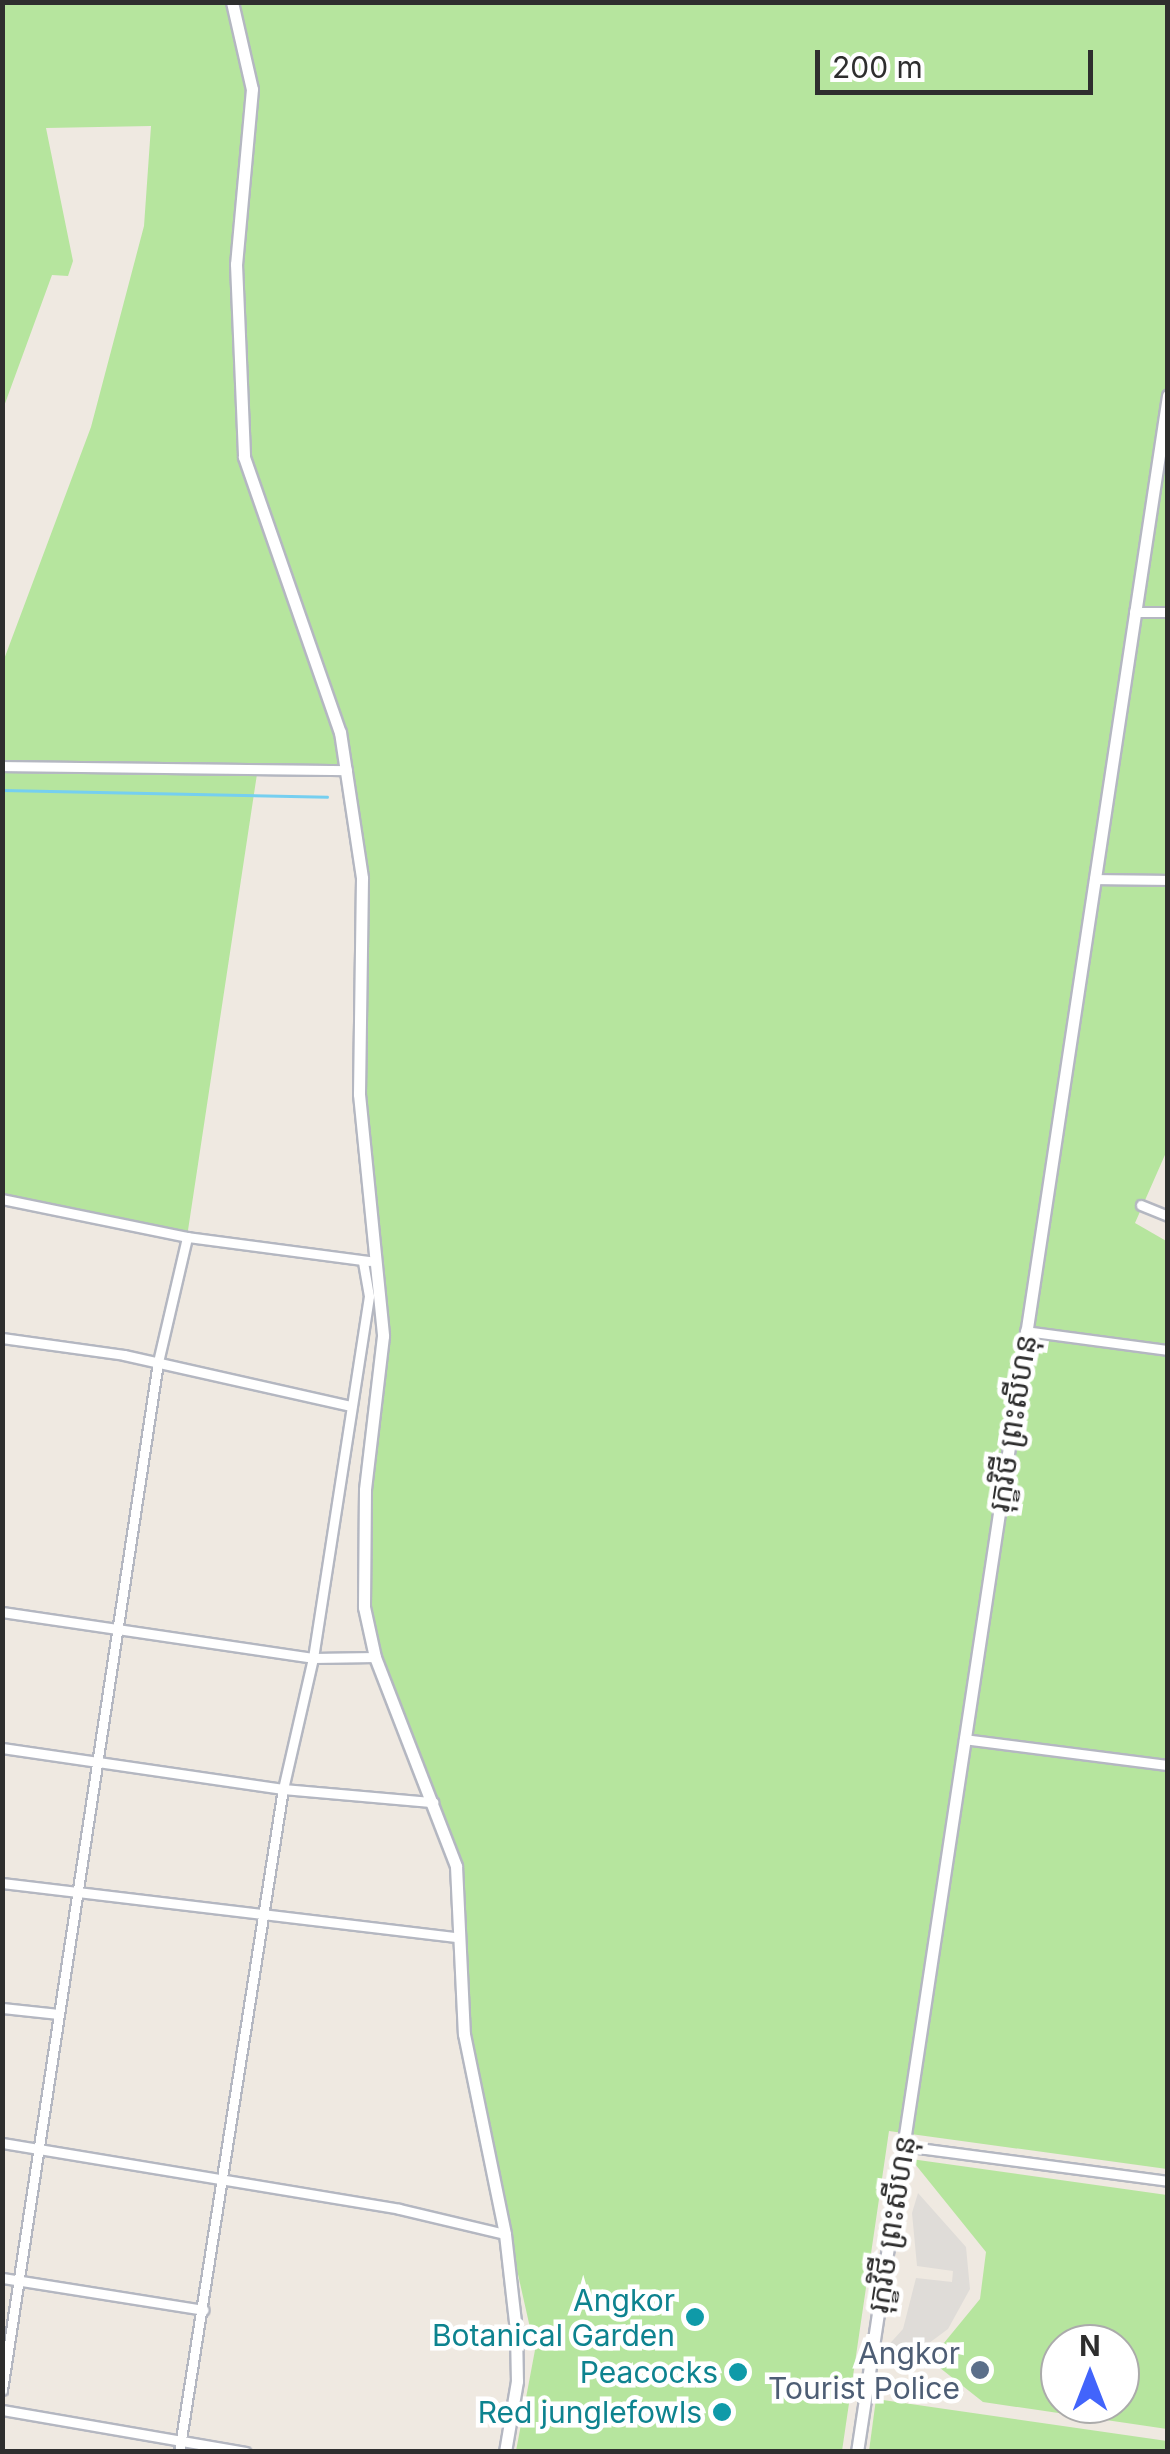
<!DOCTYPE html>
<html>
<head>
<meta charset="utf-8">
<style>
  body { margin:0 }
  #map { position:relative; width:1170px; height:2454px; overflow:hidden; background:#efe9e1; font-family:Inter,"Noto Sans Khmer",sans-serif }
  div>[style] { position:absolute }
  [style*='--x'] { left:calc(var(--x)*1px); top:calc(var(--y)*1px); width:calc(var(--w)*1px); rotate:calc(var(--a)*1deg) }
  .green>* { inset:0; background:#b6e59e }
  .plaza>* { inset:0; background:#dfdcd8 }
  .stream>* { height:2.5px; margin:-1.25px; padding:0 1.25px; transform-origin:1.25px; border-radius:1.25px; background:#75cff0 }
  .roads { filter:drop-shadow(2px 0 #b4b7c1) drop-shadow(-2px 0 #b4b7c1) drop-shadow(0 2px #b4b7c1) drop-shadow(0 -2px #b4b7c1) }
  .street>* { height:9px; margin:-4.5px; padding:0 4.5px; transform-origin:4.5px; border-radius:4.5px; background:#fff }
  .secondary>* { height:11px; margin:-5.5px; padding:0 5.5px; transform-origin:5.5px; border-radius:5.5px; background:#fff }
  .dots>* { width:28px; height:28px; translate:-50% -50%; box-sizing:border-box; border:5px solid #fff; border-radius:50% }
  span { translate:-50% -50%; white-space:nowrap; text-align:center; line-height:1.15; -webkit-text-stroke:9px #fff; paint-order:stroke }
  .street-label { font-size:30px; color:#2e2e2e }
  .culture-label { font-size:30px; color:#0d838f }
  .right { translate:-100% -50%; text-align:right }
  .service-label { font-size:30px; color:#4e5e75 }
  .frame { position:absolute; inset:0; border:5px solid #2e2e2e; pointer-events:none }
  .north { position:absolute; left:1040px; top:2324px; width:100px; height:100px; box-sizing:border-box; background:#fff; border:2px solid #ababab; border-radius:50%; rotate:0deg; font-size:28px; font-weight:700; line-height:40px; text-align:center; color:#2e2e2e }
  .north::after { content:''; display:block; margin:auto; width:35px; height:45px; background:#4264fb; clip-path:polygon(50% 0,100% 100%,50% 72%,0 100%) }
  .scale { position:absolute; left:815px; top:50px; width:278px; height:45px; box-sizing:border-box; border:5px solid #2e2e2e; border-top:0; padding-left:12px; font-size:30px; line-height:35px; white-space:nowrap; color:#2e2e2e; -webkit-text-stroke:8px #fff; paint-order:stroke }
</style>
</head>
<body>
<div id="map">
  <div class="green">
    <div style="clip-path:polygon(3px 3px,1167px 3px,1168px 1148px,1135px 1223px,1168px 1242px,1167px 2169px,889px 2131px,842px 2451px,516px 2451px,535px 2350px,464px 2034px,456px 1866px,367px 1631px,365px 1490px,383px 1336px,359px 1094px,365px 925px,346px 770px,257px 774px,187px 1237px,3px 1199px,3px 662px,91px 427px,144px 226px,151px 126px,46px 128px,73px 261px,68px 276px,52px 275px,3px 409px)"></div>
    <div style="clip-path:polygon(evenodd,911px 2159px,1167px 2195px,1167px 2429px,983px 2402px,930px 2360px,980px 2299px,986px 2252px,911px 2159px,1060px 2344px,1120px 2344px,1120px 2404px,1060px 2404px,1060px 2344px)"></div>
    <div style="clip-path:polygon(876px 2399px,1167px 2441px,1167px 2451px,869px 2451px)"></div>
  </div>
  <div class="plaza">
    <div style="clip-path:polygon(918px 2193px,966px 2247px,970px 2289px,948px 2329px,894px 2369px,884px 2350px,903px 2329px,916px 2278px,952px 2282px,953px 2271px,917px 2266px,912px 2213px)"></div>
  </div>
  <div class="stream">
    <div style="--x:2;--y:790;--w:325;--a:1.2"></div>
  </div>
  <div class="roads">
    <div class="street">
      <div style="--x:1134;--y:612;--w:34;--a:0"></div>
      <div style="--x:2;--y:766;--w:345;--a:0.7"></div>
      <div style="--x:1094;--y:879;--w:74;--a:0.8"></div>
      <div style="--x:2;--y:1199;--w:189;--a:11.6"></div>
      <div style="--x:187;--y:1237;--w:184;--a:7.5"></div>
      <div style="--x:1141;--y:1205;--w:29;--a:22"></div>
      <div style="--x:1025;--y:1331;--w:144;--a:7.6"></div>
      <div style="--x:2;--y:1338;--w:123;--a:7.9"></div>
      <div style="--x:124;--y:1355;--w:233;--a:12.7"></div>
      <div style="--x:2;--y:1612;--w:314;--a:8.4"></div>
      <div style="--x:313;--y:1658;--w:62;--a:-0.9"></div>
      <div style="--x:964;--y:1739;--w:206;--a:7.3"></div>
      <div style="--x:2;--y:1748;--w:284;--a:8.3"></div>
      <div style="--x:283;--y:1789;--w:151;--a:5"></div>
      <div style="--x:2;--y:1883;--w:457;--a:6.8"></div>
      <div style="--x:2;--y:2008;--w:57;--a:6"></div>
      <div style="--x:2;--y:2143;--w:402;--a:9.4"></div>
      <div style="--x:399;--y:2209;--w:109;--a:13.3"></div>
      <div style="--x:903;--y:2146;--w:267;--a:7.5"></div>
      <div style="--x:2;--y:2278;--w:204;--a:9"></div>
      <div style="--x:2;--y:2390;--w:1040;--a:-81.37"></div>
      <div style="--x:158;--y:1362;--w:128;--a:-76.9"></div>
      <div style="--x:2;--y:2410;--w:247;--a:9.8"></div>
      <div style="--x:179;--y:2452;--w:671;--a:-81.09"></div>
      <div style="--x:283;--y:1789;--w:134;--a:-77.1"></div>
      <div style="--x:313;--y:1658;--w:366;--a:-81.2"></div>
      <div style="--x:369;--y:1296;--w:35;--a:-100"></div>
    </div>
    <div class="secondary">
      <div style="--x:232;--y:2;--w:89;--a:77.1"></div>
      <div style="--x:252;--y:89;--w:176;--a:95.2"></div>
      <div style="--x:236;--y:264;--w:193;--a:87.6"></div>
      <div style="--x:244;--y:457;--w:291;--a:70.8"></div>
      <div style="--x:340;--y:732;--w:148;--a:81.4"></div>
      <div style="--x:362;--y:878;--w:216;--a:90.8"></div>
      <div style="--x:359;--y:1094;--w:243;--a:84.3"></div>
      <div style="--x:383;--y:1336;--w:155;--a:96.7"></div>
      <div style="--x:365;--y:1490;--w:117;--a:90.5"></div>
      <div style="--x:364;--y:1607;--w:51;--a:77.6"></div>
      <div style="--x:375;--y:1657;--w:224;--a:68.8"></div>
      <div style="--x:456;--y:1866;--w:168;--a:87.3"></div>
      <div style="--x:464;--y:2034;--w:204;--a:78.4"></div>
      <div style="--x:505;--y:2234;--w:98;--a:83.5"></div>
      <div style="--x:516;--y:2331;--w:50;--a:88.9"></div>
      <div style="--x:517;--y:2381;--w:72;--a:99.6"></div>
      <div style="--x:857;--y:2452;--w:2080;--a:-81.4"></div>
    </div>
  </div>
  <div class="dots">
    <div style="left:695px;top:2317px;background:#0f9aa8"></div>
    <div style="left:980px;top:2370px;background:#5c6f8a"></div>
    <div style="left:738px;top:2372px;background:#0f9aa8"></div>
    <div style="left:722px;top:2412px;background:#0f9aa8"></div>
  </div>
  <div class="street-label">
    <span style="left:1012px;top:1423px;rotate:-81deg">រុក្ខវិថី ព្រះសីហនុ</span>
    <span style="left:891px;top:2224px;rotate:-81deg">រុក្ខវិថី ព្រះសីហនុ</span>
  </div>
  <div class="culture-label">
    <span class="right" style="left:675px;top:2317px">Angkor<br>Botanical Garden</span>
    <span class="right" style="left:718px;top:2372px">Peacocks</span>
    <span class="right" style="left:702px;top:2412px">Red junglefowls</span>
  </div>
  <div class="service-label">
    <span class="right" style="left:960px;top:2370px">Angkor<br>Tourist Police</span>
  </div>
  <div class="frame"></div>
  <div class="north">N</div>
  <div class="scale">200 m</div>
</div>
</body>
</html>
